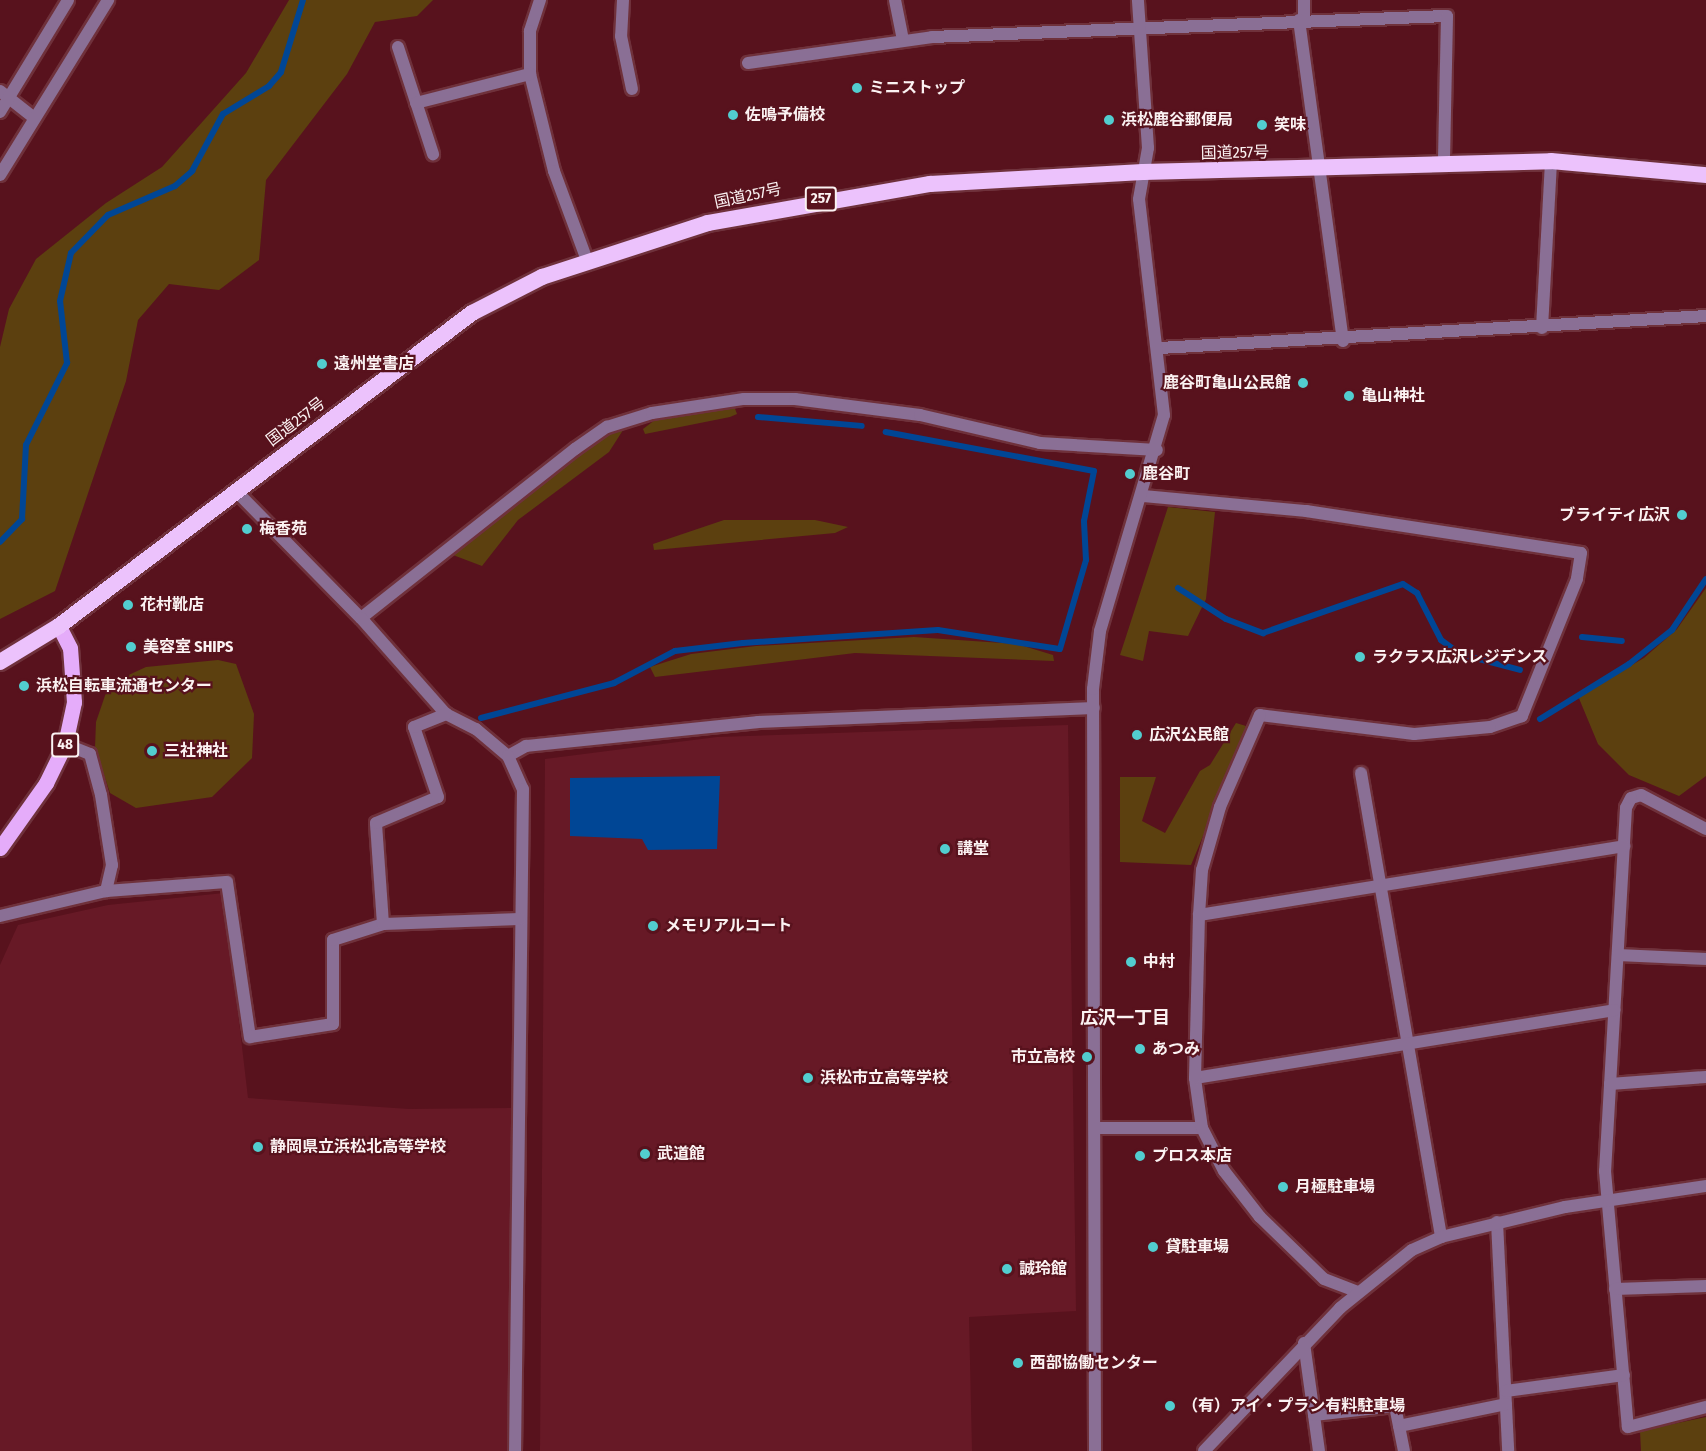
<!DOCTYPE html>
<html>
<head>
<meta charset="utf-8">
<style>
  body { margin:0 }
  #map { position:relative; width:1706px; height:1451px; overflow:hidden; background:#58121d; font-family:"Fira Sans Condensed","Noto Sans JP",sans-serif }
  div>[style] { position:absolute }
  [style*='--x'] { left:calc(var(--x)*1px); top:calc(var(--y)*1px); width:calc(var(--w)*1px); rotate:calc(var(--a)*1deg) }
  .built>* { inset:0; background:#671926 }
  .green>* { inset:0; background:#5c400f }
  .water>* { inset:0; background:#004695 }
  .stream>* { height:6px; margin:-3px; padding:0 3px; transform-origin:3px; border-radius:3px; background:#004695 }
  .roads { filter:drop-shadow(2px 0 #6f313b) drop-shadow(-2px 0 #6f313b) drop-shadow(0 2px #6f313b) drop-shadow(0 -2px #6f313b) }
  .minor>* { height:12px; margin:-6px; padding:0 6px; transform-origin:6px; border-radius:6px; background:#8a6f95 }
  .tertiary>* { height:12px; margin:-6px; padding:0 6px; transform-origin:6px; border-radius:6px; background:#8a6f95 }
  .primary>* { height:15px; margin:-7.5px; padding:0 7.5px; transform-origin:7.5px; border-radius:7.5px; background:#e5acfa }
  .trunk>* { height:16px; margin:-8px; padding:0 8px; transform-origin:8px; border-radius:8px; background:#ecc2fc }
  .dots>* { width:16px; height:16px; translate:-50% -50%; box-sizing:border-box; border:3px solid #58121d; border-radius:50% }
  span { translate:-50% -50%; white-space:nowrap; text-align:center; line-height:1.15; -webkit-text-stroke:4.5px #58121d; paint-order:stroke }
  .shield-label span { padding:2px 4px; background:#58121d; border:2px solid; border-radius:4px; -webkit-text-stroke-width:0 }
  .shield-label { font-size:15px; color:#fbf2f2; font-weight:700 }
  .poi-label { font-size:16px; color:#fbf2f2; font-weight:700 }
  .left { translate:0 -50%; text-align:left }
  .right { translate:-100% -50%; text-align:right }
  .street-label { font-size:16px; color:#fbf2f2 }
  .neighbourhood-label { font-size:18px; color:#fbf2f2; font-weight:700 }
</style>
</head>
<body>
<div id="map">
  <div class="built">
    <div style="clip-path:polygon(1068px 725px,1076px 1311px,969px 1317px,972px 1451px,540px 1451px,545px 759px,717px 737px)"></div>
    <div style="clip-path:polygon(224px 893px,248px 1098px,409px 1109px,517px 1108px,512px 1451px,0 1451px,0 965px,18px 925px,108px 905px)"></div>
  </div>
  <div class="green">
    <div style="clip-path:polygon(289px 0,433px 0,417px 16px,375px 22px,347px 74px,266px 180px,259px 260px,219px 290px,169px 284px,138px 320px,126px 381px,55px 591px,0 619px,0 347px,9px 309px,36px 259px,106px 203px,162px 167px,246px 73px)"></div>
    <div style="clip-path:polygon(734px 406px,737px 414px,730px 417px,645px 434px,643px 429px,660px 416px)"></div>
    <div style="clip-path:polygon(625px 427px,609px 452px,518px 520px,482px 566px,453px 555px,540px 482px,606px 433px)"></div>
    <div style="clip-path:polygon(1168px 507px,1215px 512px,1206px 599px,1188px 636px,1149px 631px,1143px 661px,1120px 655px)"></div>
    <div style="clip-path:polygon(724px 520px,815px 520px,848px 527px,835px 533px,654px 550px,653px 544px)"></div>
    <div style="clip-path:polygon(1706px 588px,1706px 776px,1679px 796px,1629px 775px,1598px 744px,1578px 696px,1644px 658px,1677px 629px)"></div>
    <div style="clip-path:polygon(914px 637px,1017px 644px,1053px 655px,1054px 661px,855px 653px,655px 677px,650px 667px,691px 654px,756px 646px)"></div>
    <div style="clip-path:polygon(218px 660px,236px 664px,254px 714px,252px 758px,212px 797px,136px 808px,110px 793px,95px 748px,96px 722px,109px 684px,146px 667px)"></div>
    <div style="clip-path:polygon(1236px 723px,1246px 726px,1243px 740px,1191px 865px,1120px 862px,1120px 777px,1156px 777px,1142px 821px,1165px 833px,1200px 771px,1210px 765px)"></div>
    <div style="clip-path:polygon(1706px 1417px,1706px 1451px,1641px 1451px,1640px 1431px)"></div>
  </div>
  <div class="water">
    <div style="clip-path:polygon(720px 776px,717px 849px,648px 850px,642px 839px,570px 836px,570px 778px)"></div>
  </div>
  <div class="stream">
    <div style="--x:758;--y:417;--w:104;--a:4.9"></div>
    <div style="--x:0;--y:542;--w:32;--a:-46"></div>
    <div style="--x:22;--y:519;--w:74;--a:-86.9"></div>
    <div style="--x:26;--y:445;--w:92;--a:-63.4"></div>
    <div style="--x:67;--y:363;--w:62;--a:-96.4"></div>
    <div style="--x:60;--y:301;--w:49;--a:-77.1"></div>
    <div style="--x:71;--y:253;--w:53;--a:-45.8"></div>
    <div style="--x:108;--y:215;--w:73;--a:-23.4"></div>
    <div style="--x:175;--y:186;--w:23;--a:-41"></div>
    <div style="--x:192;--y:171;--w:65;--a:-61.5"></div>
    <div style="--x:223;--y:114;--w:54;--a:-31.3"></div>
    <div style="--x:269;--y:86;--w:18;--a:-49"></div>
    <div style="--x:281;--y:72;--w:75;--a:-73"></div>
    <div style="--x:1178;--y:588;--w:57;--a:32.9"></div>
    <div style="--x:1226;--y:619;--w:40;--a:21"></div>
    <div style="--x:1263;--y:633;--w:148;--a:-19.3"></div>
    <div style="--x:1403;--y:584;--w:17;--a:33"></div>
    <div style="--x:1417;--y:593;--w:53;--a:62.9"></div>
    <div style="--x:1441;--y:640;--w:24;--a:36"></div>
    <div style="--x:1460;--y:654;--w:62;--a:14.9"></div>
    <div style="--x:1582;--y:637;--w:40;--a:5.7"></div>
    <div style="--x:481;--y:718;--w:138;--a:-14.7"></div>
    <div style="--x:614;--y:683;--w:69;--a:-27.7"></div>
    <div style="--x:675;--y:651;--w:68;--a:-6.7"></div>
    <div style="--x:743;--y:643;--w:195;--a:-3.8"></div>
    <div style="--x:938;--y:630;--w:123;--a:8.9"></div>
    <div style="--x:1060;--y:649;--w:93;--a:-73.7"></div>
    <div style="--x:1086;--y:560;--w:39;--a:-93"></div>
    <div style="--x:1084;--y:521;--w:51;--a:-78.7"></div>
    <div style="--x:1094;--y:471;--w:212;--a:-169.4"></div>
    <div style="--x:1540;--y:719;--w:105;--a:-31.7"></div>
    <div style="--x:1629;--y:664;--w:55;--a:-38.3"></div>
    <div style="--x:1672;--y:630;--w:61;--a:-56.3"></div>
  </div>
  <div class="roads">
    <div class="minor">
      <div style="--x:540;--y:0;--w:33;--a:108"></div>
      <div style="--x:530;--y:31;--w:43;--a:90"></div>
      <div style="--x:530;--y:74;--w:100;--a:76.1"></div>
      <div style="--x:554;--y:171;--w:95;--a:69.7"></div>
      <div style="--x:623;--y:0;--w:36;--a:93"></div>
      <div style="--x:621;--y:36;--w:54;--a:78.3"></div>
      <div style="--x:895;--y:0;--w:41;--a:78.7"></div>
      <div style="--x:1304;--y:0;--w:20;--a:90"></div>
      <div style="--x:1299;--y:20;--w:324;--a:82.2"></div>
      <div style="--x:398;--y:47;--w:113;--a:71.9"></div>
      <div style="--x:748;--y:63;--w:186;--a:-8"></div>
      <div style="--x:932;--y:37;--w:515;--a:-2.34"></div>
      <div style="--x:1447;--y:16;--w:148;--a:91.2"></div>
      <div style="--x:0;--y:91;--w:42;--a:38.2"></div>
      <div style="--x:416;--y:103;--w:118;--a:-14.3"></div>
      <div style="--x:1542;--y:328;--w:167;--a:-86.9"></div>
      <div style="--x:1160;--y:348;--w:547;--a:-3.35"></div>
      <div style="--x:236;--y:491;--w:178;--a:45.5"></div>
      <div style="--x:361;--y:618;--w:273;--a:-38.3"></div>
      <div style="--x:575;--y:449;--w:39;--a:-35"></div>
      <div style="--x:607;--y:427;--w:47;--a:-17.3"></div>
      <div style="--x:652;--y:413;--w:93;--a:-8.7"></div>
      <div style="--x:744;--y:399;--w:51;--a:0"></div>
      <div style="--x:795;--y:399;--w:126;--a:7.3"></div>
      <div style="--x:920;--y:415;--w:123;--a:13.1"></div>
      <div style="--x:1040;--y:443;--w:117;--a:3.4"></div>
      <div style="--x:1144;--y:496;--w:163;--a:5.3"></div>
      <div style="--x:1306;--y:511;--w:278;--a:8.7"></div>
      <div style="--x:1581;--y:553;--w:26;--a:99"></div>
      <div style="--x:1577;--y:579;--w:148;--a:111.9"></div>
      <div style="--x:1522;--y:716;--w:34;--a:161"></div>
      <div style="--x:1490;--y:727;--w:76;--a:174.7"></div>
      <div style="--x:1414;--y:734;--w:155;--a:-173"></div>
      <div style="--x:1260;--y:715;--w:100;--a:113.5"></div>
      <div style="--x:1220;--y:807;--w:66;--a:105.9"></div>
      <div style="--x:1202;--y:870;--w:45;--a:93.8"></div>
      <div style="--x:361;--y:618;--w:128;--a:48.5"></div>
      <div style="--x:446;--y:714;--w:34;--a:27"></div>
      <div style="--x:476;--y:729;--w:42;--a:40.2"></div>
      <div style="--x:508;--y:756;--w:21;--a:-29"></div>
      <div style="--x:526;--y:746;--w:233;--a:-5.9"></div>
      <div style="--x:758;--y:722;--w:336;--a:-2.4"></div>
      <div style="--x:65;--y:744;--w:27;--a:22"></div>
      <div style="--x:90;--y:754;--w:42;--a:75"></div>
      <div style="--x:101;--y:795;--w:71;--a:81.1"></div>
      <div style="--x:112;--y:865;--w:27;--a:103"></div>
      <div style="--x:508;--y:756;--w:36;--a:66"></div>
      <div style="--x:523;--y:789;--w:662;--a:90.69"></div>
      <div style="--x:1361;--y:773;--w:471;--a:80.2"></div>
      <div style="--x:1706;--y:829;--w:73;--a:-152.4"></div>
      <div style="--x:1641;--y:795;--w:10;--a:163"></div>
      <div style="--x:1631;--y:798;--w:11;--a:117"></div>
      <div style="--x:1626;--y:808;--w:364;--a:93.3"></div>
      <div style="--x:1605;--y:1171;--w:257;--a:84.9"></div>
      <div style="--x:1628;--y:1427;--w:81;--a:-14.4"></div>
      <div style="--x:0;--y:916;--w:109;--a:-13.3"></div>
      <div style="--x:106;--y:891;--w:121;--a:-4.3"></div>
      <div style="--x:227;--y:882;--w:157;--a:81.6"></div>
      <div style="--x:250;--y:1037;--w:84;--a:-8.9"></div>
      <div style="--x:333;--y:1024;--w:84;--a:-90"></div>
      <div style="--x:333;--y:940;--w:52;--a:-17.7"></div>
      <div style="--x:383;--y:924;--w:101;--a:-94"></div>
      <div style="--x:376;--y:823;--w:67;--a:-22.8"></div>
      <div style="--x:438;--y:797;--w:74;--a:-108.9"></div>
      <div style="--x:414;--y:727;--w:35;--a:-22"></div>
      <div style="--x:383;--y:924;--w:137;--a:-2.1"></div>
      <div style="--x:1618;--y:955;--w:88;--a:2.6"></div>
      <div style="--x:1195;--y:1078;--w:425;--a:-9.2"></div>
      <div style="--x:1610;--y:1084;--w:96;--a:-4.2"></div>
      <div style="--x:1096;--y:1128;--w:106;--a:0"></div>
      <div style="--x:1497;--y:1222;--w:229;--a:87.2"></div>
      <div style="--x:1615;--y:1289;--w:91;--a:-1.9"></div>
      <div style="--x:1358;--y:1292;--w:36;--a:-159"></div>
      <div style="--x:1324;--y:1279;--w:89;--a:-135.9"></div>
      <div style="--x:1260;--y:1217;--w:58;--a:-128"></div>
      <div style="--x:1224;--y:1171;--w:48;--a:-117.1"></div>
      <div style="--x:1202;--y:1128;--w:50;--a:-98"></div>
      <div style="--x:1195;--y:1078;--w:163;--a:-88.6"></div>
      <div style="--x:1199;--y:915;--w:431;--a:-9.2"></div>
      <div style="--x:1304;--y:1343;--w:109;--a:82.1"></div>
      <div style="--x:1506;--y:1391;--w:119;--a:-7.7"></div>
      <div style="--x:1314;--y:1415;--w:81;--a:-6.3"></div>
      <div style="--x:1395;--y:1406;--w:46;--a:78.7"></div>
      <div style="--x:1399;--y:1426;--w:109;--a:-11.6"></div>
      <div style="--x:1204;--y:1451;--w:197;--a:-46.4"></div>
      <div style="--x:1340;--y:1308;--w:92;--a:-38.9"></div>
      <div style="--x:1412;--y:1250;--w:32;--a:-24"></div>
      <div style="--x:1441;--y:1237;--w:128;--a:-13.6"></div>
      <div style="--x:1565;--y:1207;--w:143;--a:-8.5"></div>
    </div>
    <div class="tertiary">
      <div style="--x:0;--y:112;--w:131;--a:-58.7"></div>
      <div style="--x:0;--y:175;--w:206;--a:-58.3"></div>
      <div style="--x:1095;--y:1451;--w:762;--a:-90.15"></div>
      <div style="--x:1093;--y:689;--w:58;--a:-83.1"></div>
      <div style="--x:1100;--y:631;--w:225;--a:-73.5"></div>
      <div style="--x:1164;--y:415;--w:217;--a:-96.6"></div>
      <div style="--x:1139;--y:199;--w:52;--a:-80"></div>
      <div style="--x:1148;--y:148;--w:148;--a:-93.9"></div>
    </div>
    <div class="primary">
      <div style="--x:0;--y:848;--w:80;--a:-54.7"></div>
      <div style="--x:46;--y:783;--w:43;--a:-64"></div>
      <div style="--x:65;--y:744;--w:43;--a:-77.9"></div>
      <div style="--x:74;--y:702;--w:54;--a:-94.2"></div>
      <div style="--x:70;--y:648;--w:25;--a:-117"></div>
    </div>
    <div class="trunk">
      <div style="--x:0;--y:662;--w:69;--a:-31.4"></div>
      <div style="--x:59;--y:626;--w:518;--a:-37.16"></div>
      <div style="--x:472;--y:313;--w:79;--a:-27.2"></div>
      <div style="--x:542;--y:277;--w:175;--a:-18"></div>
      <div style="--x:708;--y:223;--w:225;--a:-10"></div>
      <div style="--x:930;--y:184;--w:213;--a:-3.2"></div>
      <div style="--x:1143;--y:172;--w:408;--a:-1.5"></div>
      <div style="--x:1551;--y:161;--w:156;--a:5.2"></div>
    </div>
  </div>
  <div class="dots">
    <div style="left:857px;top:88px;background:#52cdcf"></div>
    <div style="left:733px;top:115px;background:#52cdcf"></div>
    <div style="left:1109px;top:120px;background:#52cdcf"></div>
    <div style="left:1262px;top:125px;background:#52cdcf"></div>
    <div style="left:322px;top:364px;background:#52cdcf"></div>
    <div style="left:1303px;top:383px;background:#52cdcf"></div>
    <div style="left:1349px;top:396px;background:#52cdcf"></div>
    <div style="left:1130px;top:474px;background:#52cdcf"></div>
    <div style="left:1682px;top:515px;background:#52cdcf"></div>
    <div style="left:247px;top:529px;background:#52cdcf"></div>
    <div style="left:128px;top:605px;background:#52cdcf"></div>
    <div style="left:131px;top:647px;background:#52cdcf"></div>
    <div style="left:1360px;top:657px;background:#52cdcf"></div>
    <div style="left:24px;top:686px;background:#52cdcf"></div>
    <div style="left:1137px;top:735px;background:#52cdcf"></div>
    <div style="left:152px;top:751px;background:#52cdcf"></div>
    <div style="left:945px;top:849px;background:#52cdcf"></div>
    <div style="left:653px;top:926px;background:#52cdcf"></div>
    <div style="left:1131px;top:962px;background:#52cdcf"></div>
    <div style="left:1140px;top:1049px;background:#52cdcf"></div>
    <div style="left:1087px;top:1057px;background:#52cdcf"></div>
    <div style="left:808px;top:1078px;background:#52cdcf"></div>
    <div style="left:258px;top:1147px;background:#52cdcf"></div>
    <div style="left:645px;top:1154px;background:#52cdcf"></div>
    <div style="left:1140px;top:1156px;background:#52cdcf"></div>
    <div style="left:1283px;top:1187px;background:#52cdcf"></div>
    <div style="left:1153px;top:1247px;background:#52cdcf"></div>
    <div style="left:1007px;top:1269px;background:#52cdcf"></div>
    <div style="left:1018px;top:1363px;background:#52cdcf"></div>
    <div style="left:1170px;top:1406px;background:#52cdcf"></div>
  </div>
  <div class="shield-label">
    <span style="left:821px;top:199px">257</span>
    <span style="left:65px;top:745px">48</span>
  </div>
  <div class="poi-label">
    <span class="left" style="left:869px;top:88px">ミニストップ</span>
    <span class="left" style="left:745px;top:115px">佐鳴予備校</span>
    <span class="left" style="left:1121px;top:120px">浜松鹿谷郵便局</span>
    <span class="left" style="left:1274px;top:125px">笑味</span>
    <span class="left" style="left:334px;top:364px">遠州堂書店</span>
    <span class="right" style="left:1291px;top:383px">鹿谷町亀山公民館</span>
    <span class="left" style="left:1361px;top:396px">亀山神社</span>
    <span class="left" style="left:1142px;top:474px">鹿谷町</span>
    <span class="right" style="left:1670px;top:515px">ブライティ広沢</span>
    <span class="left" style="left:259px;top:529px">梅香苑</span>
    <span class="left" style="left:140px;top:605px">花村靴店</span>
    <span class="left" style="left:143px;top:647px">美容室 SHIPS</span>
    <span class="left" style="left:1372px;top:657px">ラクラス広沢レジデンス</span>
    <span class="left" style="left:36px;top:686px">浜松自転車流通センター</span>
    <span class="left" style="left:1149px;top:735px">広沢公民館</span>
    <span class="left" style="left:164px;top:751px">三社神社</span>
    <span class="left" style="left:957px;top:849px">講堂</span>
    <span class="left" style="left:665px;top:926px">メモリアルコート</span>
    <span class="left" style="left:1143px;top:962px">中村</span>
    <span class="left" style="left:1152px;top:1049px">あつみ</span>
    <span class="right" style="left:1075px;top:1057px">市立高校</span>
    <span class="left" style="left:820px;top:1078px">浜松市立高等学校</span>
    <span class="left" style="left:270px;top:1147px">静岡県立浜松北高等学校</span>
    <span class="left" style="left:657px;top:1154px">武道館</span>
    <span class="left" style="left:1152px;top:1156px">プロス本店</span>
    <span class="left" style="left:1295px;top:1187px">月極駐車場</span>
    <span class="left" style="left:1165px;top:1247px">貸駐車場</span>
    <span class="left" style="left:1019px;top:1269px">誠玲館</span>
    <span class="left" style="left:1030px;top:1363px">西部協働センター</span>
    <span class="left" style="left:1182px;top:1406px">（有）アイ・プラン有料駐車場</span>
  </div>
  <div class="street-label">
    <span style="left:1235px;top:153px;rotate:-1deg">国道257号</span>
    <span style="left:748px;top:196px;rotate:-12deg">国道257号</span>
    <span style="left:296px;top:422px;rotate:-37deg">国道257号</span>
  </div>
  <div class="neighbourhood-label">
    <span style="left:1125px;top:1018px">広沢一丁目</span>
  </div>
</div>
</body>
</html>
